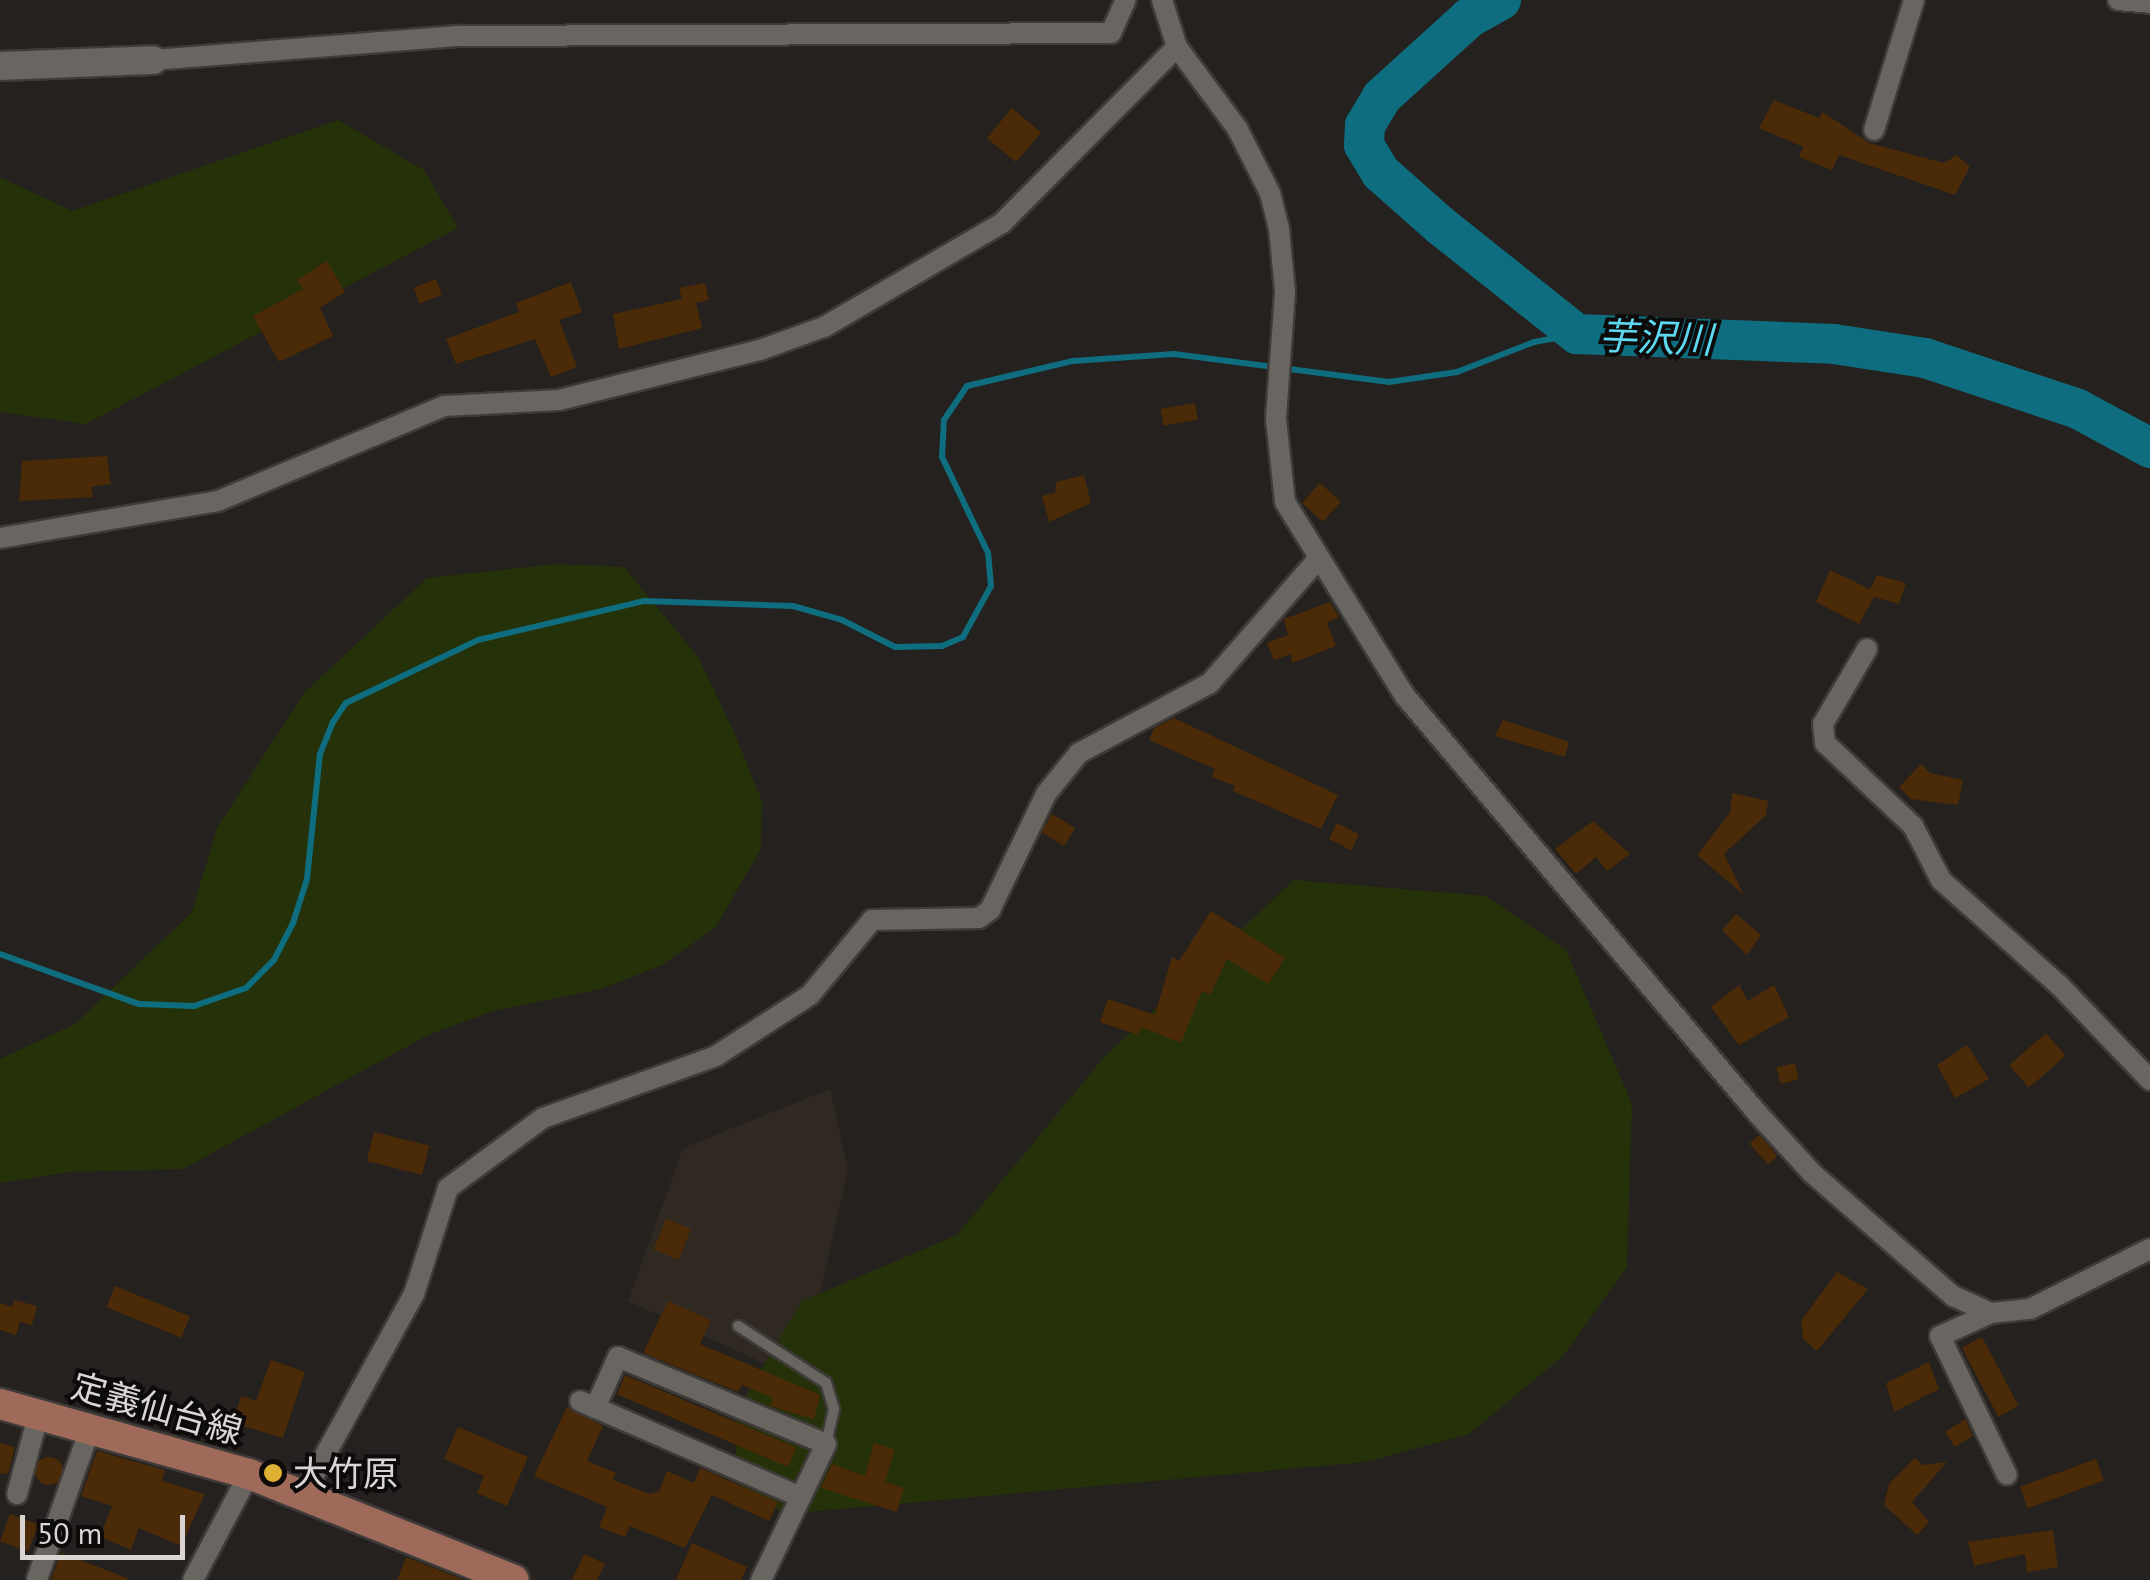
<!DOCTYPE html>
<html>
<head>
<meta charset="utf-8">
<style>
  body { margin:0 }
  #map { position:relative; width:2150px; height:1580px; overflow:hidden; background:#24211e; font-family:"PT Sans","Noto Sans JP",sans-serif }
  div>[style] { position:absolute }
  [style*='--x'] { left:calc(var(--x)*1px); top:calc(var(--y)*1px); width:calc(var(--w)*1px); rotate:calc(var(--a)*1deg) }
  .built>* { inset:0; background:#302922 }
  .green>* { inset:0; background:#253109 }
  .stream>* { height:6px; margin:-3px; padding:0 3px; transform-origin:3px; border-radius:3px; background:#0e6d7e }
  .river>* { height:40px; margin:-20px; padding:0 20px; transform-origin:20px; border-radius:20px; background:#0e6d7e }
  .building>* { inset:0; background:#4a2a07; transform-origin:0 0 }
  .round { border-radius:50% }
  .roads { filter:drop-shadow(2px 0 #3e3b39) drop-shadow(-2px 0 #3e3b39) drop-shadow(0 2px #3e3b39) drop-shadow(0 -2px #3e3b39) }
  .lane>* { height:10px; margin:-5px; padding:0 5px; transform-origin:5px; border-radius:5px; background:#696561 }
  .street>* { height:20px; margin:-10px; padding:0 10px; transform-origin:10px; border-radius:10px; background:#696561 }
  .secondary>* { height:28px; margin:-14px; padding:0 14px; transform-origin:14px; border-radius:14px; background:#696561 }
  .primary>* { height:30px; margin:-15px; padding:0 15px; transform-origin:15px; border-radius:15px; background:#a06a5a }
  .dots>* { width:28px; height:28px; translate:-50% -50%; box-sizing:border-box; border:5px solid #0c0b0a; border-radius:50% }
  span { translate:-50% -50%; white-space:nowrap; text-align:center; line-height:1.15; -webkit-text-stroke:8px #0c0b0a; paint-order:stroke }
  .street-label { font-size:35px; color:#d8d5d3 }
  .poi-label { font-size:35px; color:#d8d5d3 }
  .left { translate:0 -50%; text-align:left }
  .water-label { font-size:38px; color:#5ed7f1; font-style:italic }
  .scale { position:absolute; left:20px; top:1515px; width:165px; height:45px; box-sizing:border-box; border:5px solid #d8d5d3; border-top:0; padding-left:12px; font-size:30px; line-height:35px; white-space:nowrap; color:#d8d5d3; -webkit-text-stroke:8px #0c0b0a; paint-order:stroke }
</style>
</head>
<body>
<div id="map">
  <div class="built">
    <div style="clip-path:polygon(830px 1089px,848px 1169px,807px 1352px,829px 1393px,628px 1301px,683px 1148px)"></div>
  </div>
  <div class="green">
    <div style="clip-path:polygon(338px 120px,424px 170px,458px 228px,86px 424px,0 412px,0 177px,72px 211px)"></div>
    <div style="clip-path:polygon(555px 564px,624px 567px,698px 657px,734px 732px,762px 801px,761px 849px,715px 928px,662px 965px,601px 989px,493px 1011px,428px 1035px,183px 1169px,70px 1172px,0 1183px,0 1059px,75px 1024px,192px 912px,217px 828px,304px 693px,427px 578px)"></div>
    <div style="clip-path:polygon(1294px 880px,1486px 896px,1566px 950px,1632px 1104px,1627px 1267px,1563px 1356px,1469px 1434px,1366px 1462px,785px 1514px,735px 1482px,737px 1411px,802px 1301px,957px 1235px,1105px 1056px)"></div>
  </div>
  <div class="stream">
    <div style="--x:0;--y:954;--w:148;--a:19.8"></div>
    <div style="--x:139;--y:1004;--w:55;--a:2.1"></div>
    <div style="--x:194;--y:1006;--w:55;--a:-19.1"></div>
    <div style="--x:246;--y:988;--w:40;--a:-45"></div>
    <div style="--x:274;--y:960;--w:42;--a:-62.8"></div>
    <div style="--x:293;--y:923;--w:46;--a:-72.3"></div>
    <div style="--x:307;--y:879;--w:126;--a:-84.1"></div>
    <div style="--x:320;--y:754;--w:35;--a:-68"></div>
    <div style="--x:333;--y:722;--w:23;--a:-56"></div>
    <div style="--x:346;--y:703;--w:146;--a:-25.5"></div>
    <div style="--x:478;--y:640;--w:171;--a:-13.2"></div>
    <div style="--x:644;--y:601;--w:149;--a:1.9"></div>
    <div style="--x:793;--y:606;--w:51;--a:15.9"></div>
    <div style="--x:842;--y:620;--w:59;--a:27"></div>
    <div style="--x:895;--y:647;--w:47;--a:-1.2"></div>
    <div style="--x:942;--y:646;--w:23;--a:-23"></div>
    <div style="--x:963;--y:637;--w:58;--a:-61.2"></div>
    <div style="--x:991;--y:586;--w:33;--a:-95"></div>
    <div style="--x:988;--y:553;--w:106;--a:-115.6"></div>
    <div style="--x:942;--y:457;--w:37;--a:-87"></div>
    <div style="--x:944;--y:420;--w:41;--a:-55.9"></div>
    <div style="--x:967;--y:386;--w:109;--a:-13.3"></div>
    <div style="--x:1073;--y:361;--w:101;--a:-4"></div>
    <div style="--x:1174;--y:354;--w:217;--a:7.4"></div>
    <div style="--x:1389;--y:382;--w:69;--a:-8.4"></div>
    <div style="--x:1457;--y:372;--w:83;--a:-21.3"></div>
    <div style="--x:1534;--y:342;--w:44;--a:-10.5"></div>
  </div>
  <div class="river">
    <div style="--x:1501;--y:0;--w:37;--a:151"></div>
    <div style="--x:1469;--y:18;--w:118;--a:137.8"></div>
    <div style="--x:1382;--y:97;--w:33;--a:121"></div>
    <div style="--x:1365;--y:125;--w:20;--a:93"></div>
    <div style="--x:1364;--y:145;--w:33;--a:59"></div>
    <div style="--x:1381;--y:173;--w:80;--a:41.5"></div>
    <div style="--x:1441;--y:226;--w:174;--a:38.5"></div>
    <div style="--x:1577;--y:334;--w:257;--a:2.2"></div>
    <div style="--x:1834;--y:344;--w:92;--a:8.7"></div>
    <div style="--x:1925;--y:358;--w:161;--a:18.4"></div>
    <div style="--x:2078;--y:409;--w:82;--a:28.4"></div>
  </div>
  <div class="building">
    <div style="clip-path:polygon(1774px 100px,1819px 118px,1823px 112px,1869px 143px,1944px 163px,1957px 155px,1970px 167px,1955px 195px,1839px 155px,1832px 170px,1799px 157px,1803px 147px,1759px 128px)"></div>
    <div style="left:1012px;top:108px;width:38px;height:39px;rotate:40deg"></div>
    <div style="clip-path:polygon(327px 261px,345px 292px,320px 308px,333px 336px,279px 362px,253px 316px,303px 289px,297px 280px)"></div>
    <div style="left:436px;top:279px;width:17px;height:24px;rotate:69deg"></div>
    <div style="clip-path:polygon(571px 282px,582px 312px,559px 320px,577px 367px,551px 377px,535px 339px,456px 364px,446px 339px,519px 312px,516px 303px)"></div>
    <div style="clip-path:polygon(705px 283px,709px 300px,696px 303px,702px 328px,619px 349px,613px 314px,682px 299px,679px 288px)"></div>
    <div style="left:1195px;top:403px;width:17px;height:35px;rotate:80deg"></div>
    <div style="clip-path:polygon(107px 456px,111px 484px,91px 487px,93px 497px,19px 501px,22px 461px)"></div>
    <div style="clip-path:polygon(1084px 475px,1091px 503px,1049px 522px,1042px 496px,1055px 493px,1056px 482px)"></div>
    <div style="left:1320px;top:483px;width:28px;height:27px;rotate:42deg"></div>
    <div style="clip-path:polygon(1830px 570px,1870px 589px,1877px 575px,1906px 583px,1899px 604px,1874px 597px,1859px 624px,1816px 602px)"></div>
    <div style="clip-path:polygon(1330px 602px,1339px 617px,1327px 623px,1336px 646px,1292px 663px,1291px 654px,1274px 660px,1267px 643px,1288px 635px,1284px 619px)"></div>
    <div style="clip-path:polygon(1174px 718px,1338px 795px,1321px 829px,1233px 791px,1235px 786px,1212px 777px,1215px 769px,1149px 740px,1154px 728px)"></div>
    <div style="clip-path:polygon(1503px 720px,1569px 742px,1565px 757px,1495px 736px)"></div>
    <div style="clip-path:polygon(1921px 764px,1930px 773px,1963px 780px,1958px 805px,1911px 799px,1899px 787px)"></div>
    <div style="clip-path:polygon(1732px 793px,1768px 801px,1766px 815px,1724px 854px,1744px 895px,1697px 855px,1730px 813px)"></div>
    <div style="left:1052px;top:814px;width:27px;height:21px;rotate:31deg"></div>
    <div style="clip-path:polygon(1593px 821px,1630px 854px,1607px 871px,1596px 857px,1576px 874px,1555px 849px)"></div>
    <div style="left:1337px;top:823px;width:25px;height:18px;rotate:27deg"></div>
    <div style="clip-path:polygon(1211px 911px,1285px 958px,1268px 984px,1227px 959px,1210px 995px,1202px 991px,1181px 1043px,1141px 1027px,1138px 1035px,1100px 1022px,1108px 999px,1155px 1015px,1172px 957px,1179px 961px)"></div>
    <div style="clip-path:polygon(1736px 914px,1761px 935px,1747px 955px,1722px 930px)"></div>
    <div style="clip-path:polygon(1739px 985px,1748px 1001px,1774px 985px,1789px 1017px,1739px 1045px,1711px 1007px)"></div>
    <div style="left:2046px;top:1033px;width:30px;height:49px;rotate:49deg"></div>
    <div style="clip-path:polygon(1967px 1045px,1989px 1079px,1955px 1098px,1937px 1065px)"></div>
    <div style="left:1795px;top:1063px;width:17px;height:19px;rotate:77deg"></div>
    <div style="left:374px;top:1132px;width:57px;height:30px;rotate:14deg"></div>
    <div style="left:1759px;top:1135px;width:28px;height:13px;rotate:48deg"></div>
    <div style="left:666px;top:1219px;width:27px;height:33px;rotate:22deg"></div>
    <div style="clip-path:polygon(1837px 1272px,1868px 1289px,1817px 1351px,1803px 1339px,1801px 1321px)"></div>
    <div style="left:115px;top:1286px;width:81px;height:23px;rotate:22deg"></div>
    <div style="clip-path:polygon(14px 1300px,37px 1306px,32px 1325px,20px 1322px,16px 1335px,0 1330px,0 1303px,12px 1307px)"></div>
    <div style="clip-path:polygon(668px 1301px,711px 1320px,700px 1344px,820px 1395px,814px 1419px,770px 1406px,773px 1398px,742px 1385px,738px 1392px,643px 1353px)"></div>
    <div style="left:1982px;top:1337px;width:78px;height:23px;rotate:62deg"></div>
    <div style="clip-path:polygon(271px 1360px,305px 1372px,283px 1438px,233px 1423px,241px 1396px,256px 1401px)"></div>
    <div style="clip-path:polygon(1929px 1362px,1939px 1389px,1894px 1412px,1886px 1383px)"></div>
    <div style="left:625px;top:1375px;width:186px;height:21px;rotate:23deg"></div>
    <div style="clip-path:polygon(567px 1407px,603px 1426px,587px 1461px,616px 1473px,613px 1480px,650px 1494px,659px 1491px,667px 1471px,694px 1483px,700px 1468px,778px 1502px,769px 1521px,712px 1495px,685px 1548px,630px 1526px,625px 1537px,599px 1527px,607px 1507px,534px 1476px)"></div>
    <div style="clip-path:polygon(1965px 1419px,1973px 1436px,1955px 1447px,1945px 1432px)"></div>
    <div style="clip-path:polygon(458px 1427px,528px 1457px,507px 1506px,477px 1493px,484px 1476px,444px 1459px)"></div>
    <div style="clip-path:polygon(0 1443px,15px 1447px,8px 1474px,0 1473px)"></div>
    <div style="clip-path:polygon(874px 1443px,895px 1450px,885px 1482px,904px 1488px,897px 1512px,821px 1488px,832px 1464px,865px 1476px)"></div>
    <div style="clip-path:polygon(97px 1451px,165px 1470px,162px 1481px,205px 1494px,181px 1546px,139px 1528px,131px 1550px,100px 1537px,112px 1506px,81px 1496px)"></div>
    <div class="round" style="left:35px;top:1457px;width:28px;height:28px"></div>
    <div style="clip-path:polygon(1915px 1458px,1923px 1465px,1947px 1462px,1912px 1502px,1929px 1522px,1917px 1535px,1884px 1505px,1889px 1484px)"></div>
    <div style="left:2096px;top:1459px;width:23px;height:81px;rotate:70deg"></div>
    <div style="left:10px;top:1514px;width:30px;height:29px;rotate:20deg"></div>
    <div style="clip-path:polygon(2053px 1530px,2058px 1567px,2027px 1572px,2025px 1554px,1974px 1566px,1968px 1542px)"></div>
    <div style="clip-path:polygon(692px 1543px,747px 1567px,741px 1580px,676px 1580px)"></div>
    <div style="clip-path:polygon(61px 1553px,127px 1578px,127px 1580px,51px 1580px)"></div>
    <div style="clip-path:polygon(584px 1554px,605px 1564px,597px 1580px,572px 1580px)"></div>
    <div style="clip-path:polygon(406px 1557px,464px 1580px,397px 1580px)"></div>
  </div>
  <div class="roads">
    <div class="lane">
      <div style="--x:738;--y:1326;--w:105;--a:32.9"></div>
      <div style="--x:826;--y:1383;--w:27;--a:73"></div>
      <div style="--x:834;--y:1409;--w:36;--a:103"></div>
    </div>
    <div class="street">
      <div style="--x:1162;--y:0;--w:49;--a:72.3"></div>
      <div style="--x:1177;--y:47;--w:101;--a:53.5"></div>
      <div style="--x:1237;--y:128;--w:73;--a:63.1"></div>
      <div style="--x:1270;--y:193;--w:36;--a:76"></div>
      <div style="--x:1279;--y:228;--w:64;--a:84.6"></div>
      <div style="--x:1285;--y:292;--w:127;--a:94.1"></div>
      <div style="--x:1276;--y:419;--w:83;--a:83.8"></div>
      <div style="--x:1285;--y:502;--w:228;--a:58.3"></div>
      <div style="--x:1405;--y:696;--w:547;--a:49.82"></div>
      <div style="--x:1758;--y:1114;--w:80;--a:47.5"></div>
      <div style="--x:1812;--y:1173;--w:187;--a:41.1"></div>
      <div style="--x:1953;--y:1296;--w:42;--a:24.1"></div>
      <div style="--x:1991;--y:1313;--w:39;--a:-6"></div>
      <div style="--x:2030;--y:1309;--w:134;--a:-26.6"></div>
      <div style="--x:2118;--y:0;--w:32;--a:5"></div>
      <div style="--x:153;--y:60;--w:308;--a:-4.5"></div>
      <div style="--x:460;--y:36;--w:651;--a:-0.26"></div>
      <div style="--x:1111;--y:33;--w:36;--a:-66"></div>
      <div style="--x:1874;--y:130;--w:136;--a:-72.9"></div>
      <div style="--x:0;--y:538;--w:221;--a:-9.6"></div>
      <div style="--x:218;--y:501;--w:245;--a:-22.8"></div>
      <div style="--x:444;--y:406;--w:115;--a:-3"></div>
      <div style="--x:559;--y:400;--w:207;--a:-14"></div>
      <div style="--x:760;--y:350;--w:68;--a:-19.8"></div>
      <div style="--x:824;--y:327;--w:206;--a:-30.3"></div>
      <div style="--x:1002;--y:223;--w:248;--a:-45.2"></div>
      <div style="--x:1867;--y:649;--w:87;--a:120.4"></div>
      <div style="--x:1823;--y:724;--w:19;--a:84"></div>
      <div style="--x:1825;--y:743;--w:121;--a:43.3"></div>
      <div style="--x:1913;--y:826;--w:61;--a:62.6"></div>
      <div style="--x:1941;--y:880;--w:158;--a:41.7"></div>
      <div style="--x:2059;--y:985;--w:132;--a:46.2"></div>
      <div style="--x:1991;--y:1313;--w:56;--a:155.7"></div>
      <div style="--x:1940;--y:1336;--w:154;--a:64.3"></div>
      <div style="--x:580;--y:1401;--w:241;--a:23.5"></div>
      <div style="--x:595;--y:1408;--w:56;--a:-65.7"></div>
      <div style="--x:618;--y:1357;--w:225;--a:22.7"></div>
      <div style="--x:826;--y:1444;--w:151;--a:115.5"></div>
      <div style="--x:17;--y:1494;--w:84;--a:-74.8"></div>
      <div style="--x:303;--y:1495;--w:230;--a:-61.1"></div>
      <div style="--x:414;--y:1294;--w:111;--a:-72.2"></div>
      <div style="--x:448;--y:1188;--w:118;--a:-36.4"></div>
      <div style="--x:543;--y:1118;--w:184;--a:-19.7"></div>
      <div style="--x:716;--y:1056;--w:112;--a:-33"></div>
      <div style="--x:810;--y:995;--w:97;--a:-50.4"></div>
      <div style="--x:872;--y:920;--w:107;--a:-1.1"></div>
      <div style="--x:979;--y:918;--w:14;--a:-36"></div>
      <div style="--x:990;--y:910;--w:129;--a:-64.2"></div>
      <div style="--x:1046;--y:794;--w:53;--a:-51.2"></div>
      <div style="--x:1079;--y:753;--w:149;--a:-28.1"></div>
      <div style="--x:1210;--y:683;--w:166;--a:-48.9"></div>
      <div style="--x:37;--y:1579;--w:162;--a:-70.6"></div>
      <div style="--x:193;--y:1580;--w:120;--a:-62.2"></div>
    </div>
    <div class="secondary">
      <div style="--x:0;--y:66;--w:153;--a:-2.2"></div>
    </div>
    <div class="primary">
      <div style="--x:0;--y:1404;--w:259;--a:15.7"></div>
      <div style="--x:249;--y:1474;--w:285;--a:21.8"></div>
    </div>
  </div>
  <div class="dots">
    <div style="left:273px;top:1473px;background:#dfb034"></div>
  </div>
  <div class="street-label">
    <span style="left:157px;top:1408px;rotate:16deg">定義仙台線</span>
  </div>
  <div class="poi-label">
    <span class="left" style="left:293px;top:1473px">大竹原</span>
  </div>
  <div class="water-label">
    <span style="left:1656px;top:337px;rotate:2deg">芋沢川</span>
  </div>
  <div class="scale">50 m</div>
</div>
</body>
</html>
